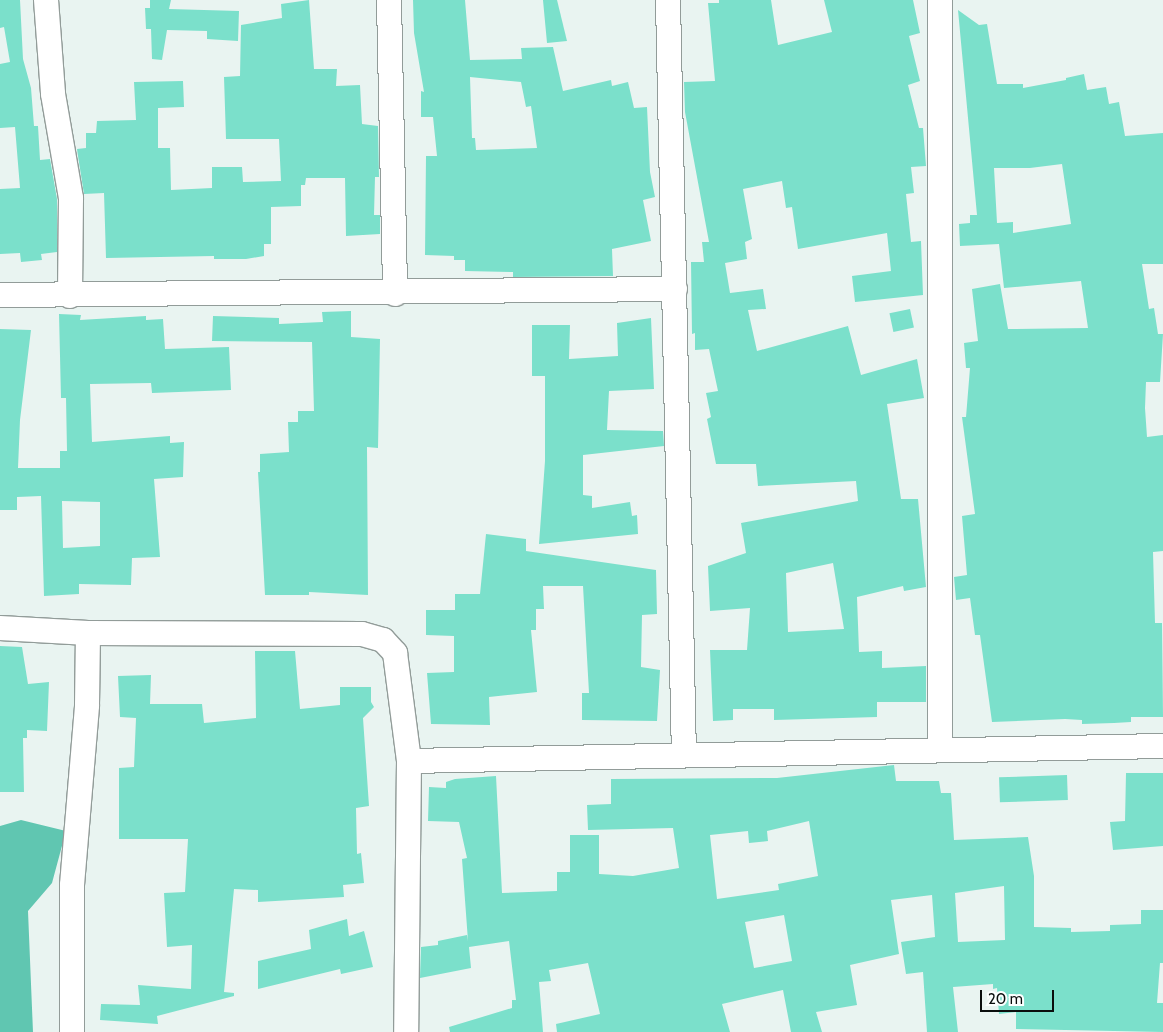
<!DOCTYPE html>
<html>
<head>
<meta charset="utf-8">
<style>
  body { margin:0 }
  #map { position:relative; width:1163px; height:1032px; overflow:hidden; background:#e9f4f1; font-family:Cabin,sans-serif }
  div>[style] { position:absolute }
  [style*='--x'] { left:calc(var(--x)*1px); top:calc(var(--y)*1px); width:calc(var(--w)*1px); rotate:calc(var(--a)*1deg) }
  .water>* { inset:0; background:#60c6b1 }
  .building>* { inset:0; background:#7be0cb; transform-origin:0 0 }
  .roads { filter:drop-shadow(1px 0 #929c99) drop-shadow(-1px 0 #929c99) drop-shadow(0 1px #929c99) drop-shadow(0 -1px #929c99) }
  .minor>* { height:24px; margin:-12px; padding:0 12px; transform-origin:12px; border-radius:12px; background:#fff }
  span { translate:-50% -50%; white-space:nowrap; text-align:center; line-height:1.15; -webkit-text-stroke:4px #fcfffe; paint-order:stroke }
  .scale { position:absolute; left:980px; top:990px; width:74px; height:22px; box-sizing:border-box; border:2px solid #0a0e0d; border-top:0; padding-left:6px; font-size:15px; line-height:18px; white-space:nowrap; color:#0a0e0d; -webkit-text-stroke:4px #fcfffe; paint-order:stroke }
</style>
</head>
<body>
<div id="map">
  <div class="water">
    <div style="clip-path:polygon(21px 820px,66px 831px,52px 883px,28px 911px,33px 1032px,0 1032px,0 826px)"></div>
  </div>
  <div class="building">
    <div style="clip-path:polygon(0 0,20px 0,23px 59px,31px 88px,34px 126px,38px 126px,40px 160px,50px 159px,57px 199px,57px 252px,41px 254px,42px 260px,21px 262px,20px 253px,0 254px,0 189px,20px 188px,15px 127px,0 128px,0 64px,10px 62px,4px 27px,0 28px)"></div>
    <div style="clip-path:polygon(150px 0,171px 0,169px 9px,239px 11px,238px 41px,207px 39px,207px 31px,167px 30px,162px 60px,152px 59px,151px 29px,146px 29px,145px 8px,150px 8px)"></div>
    <div style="clip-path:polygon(309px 0,314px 69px,337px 69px,336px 86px,360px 85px,362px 124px,378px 126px,379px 177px,375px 177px,374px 215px,380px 215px,380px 234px,346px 236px,345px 178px,306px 178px,305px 185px,301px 185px,301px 206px,271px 207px,271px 244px,264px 244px,264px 256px,246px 259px,214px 259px,214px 256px,106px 258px,104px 193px,84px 194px,78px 156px,77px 149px,86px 148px,86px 133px,96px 133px,97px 121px,136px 120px,134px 82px,183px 81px,184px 107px,158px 108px,158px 148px,170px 148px,171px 190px,212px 188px,212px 167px,242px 167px,243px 182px,281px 181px,279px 139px,226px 139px,224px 77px,240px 76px,241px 25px,282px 18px,281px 4px)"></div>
    <div style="clip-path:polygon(evenodd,413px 0,465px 0,470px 60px,522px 59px,521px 48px,553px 47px,563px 91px,611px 80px,612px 86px,628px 82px,634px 108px,647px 107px,650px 172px,655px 197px,643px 200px,651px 241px,612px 249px,613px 276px,513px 277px,513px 272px,465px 271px,465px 260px,454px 260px,454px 256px,425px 255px,426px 156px,437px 156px,433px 117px,421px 117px,421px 91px,424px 92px,414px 33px,413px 0,470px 77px,521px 82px,526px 107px,531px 106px,537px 148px,476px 150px,475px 138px,472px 138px,470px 77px)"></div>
    <div style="clip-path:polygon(543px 0,557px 0,567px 41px,547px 43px)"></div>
    <div style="clip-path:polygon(evenodd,719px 0,771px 0,778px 45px,832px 32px,824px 0,913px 0,920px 33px,909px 36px,920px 81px,908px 85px,919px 128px,923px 128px,926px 166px,911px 167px,914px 193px,906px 194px,911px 242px,921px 241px,923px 295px,855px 302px,852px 276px,891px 271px,887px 233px,798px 249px,792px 207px,786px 208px,782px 181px,743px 189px,752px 239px,745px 242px,747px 259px,725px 263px,730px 293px,763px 289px,766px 309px,748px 310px,757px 351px,848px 326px,861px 375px,917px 359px,924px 398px,887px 404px,901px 499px,918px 499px,926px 587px,904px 591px,903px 586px,857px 597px,859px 652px,882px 651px,882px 668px,926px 666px,926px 702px,877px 702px,877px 717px,774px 720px,774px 709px,733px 709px,733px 720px,713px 721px,710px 650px,747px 650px,750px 608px,710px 611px,708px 566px,746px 553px,741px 523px,858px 501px,856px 481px,758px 486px,756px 464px,716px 464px,707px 419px,711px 417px,706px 393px,718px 391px,709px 349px,695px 350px,695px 333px,692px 334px,691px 262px,704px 262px,702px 242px,709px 242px,685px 112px,684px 82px,715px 81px,708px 3px,719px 3px,719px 0,833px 563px,844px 629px,788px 632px,786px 573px,833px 563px)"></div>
    <div style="clip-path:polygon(evenodd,958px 10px,979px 25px,987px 24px,997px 84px,1023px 84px,1023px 88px,1066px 80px,1066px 78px,1084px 74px,1087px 90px,1106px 87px,1109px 104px,1119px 102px,1125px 136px,1163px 133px,1163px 264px,1142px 264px,1149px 309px,1154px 308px,1158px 334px,1163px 334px,1160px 382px,1146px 382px,1145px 408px,1147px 437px,1163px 435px,1163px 551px,1153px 552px,1155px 623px,1162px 623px,1163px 717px,1131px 717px,1131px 722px,1114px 723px,1082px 724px,1082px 720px,1065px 719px,992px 722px,980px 635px,975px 635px,970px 598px,956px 600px,954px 577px,967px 575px,962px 516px,975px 514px,962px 417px,966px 417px,970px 368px,966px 368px,964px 343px,978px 341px,972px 289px,1000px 284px,1008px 329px,1088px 328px,1081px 281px,1004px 288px,999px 244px,960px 246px,959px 224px,970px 223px,970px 215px,977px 215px,958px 10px,1062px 164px,1071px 224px,1013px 233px,1013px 222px,997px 223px,994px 168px,1030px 168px,1062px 164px)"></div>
    <div style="left:910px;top:309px;width:19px;height:21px;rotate:78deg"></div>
    <div style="clip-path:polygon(351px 311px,351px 337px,380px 339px,378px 448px,367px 447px,368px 595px,309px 592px,309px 595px,265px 595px,258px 472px,260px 472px,260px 454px,289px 452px,288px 422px,298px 422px,298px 411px,314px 411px,312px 342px,212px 341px,213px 316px,279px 318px,279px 324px,323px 322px,322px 312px)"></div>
    <div style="clip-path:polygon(evenodd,59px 314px,81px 315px,80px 320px,146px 316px,146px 320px,163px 319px,165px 349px,229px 347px,231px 390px,152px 393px,151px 383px,90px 384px,92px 442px,170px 436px,170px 443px,184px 442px,183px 477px,154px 479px,160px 557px,132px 558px,131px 585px,79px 584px,79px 594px,44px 596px,41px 496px,17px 497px,17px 510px,0 510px,0 329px,31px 330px,20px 420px,18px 468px,60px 468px,60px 451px,67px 451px,66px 398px,61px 398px,59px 314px,62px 501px,100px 502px,100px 546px,63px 548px,62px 501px)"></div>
    <div style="clip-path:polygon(651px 318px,654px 389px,609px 391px,607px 430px,663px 431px,664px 446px,583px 455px,583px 495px,592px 496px,592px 508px,630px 502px,632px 516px,637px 515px,638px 534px,539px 544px,545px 461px,545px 376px,532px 376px,532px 325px,570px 325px,569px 359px,618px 356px,617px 323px)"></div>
    <div style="clip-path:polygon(486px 534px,526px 539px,526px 551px,656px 570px,657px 614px,642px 615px,641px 667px,660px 670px,657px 721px,582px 720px,582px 693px,589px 693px,583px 586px,543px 586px,544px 609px,536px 609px,536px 630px,531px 630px,537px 692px,489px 697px,490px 725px,431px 724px,427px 673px,454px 672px,454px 636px,426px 635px,426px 610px,455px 610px,455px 594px,480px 594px)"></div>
    <div style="clip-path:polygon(0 646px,22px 647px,28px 684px,49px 682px,47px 731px,27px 730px,27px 738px,23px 738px,24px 792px,0 792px)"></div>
    <div style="clip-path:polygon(255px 651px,295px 651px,300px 709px,340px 705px,340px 687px,371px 687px,371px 702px,374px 707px,363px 718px,369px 806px,356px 808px,357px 854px,361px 853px,364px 883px,343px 885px,344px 897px,258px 902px,258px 890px,234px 889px,224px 992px,234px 993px,234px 996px,157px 1016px,158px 1024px,100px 1020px,101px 1004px,140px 1005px,138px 985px,191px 989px,192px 945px,167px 947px,164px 893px,185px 892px,188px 839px,119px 839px,119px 768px,134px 767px,136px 718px,120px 717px,118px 676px,151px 675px,150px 704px,202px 704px,204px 723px,256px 718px)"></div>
    <div style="clip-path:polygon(evenodd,894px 765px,896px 781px,939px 781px,941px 793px,951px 793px,954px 840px,1028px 837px,1034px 876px,1034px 927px,1071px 928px,1071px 932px,1110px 931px,1110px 925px,1141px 924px,1141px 910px,1163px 910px,1163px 963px,1160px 963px,1157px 1003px,1163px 1003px,1163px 1032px,1016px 1029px,1016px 1012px,999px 1014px,997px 988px,993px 989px,993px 984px,953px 987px,958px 1032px,927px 1032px,923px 972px,906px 974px,901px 942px,935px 937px,932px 895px,891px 900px,899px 954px,850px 965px,857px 1005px,816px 1012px,822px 1032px,791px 1032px,783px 990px,722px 1004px,730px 1032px,557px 1032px,556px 1024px,600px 1014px,588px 963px,549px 970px,551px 981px,539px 982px,543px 1032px,450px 1032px,449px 1027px,512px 1008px,512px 1000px,516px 1000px,509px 941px,469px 947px,471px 968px,420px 978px,421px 947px,438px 945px,438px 941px,467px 935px,468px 941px,462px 859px,467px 858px,459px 822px,428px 821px,429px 787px,446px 788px,446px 782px,455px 779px,496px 776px,502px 893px,557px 891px,557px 872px,570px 872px,570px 835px,599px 835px,599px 874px,633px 876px,679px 868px,673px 828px,588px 830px,587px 805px,611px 804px,611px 779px,777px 778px,894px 765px,809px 821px,818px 876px,778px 884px,779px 890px,717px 899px,710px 835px,748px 831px,749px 843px,768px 841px,767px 831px,809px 821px,894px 765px,1004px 886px,1005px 940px,958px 942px,955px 893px,1004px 886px,894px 765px,784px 915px,792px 961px,754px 968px,745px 922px,784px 915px)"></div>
    <div style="clip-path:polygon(1126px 773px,1163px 773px,1163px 846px,1113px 850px,1110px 822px,1125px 821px)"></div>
    <div style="left:1067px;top:775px;width:25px;height:68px;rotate:88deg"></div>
    <div style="clip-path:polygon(347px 919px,349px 936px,364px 931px,373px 967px,341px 974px,340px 969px,258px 989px,258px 961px,311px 949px,309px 930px)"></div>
  </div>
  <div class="roads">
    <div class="minor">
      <div style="--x:46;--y:0;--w:94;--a:85.7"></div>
      <div style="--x:53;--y:94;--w:106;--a:80.2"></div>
      <div style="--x:71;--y:198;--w:98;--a:90.6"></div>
      <div style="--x:389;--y:0;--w:294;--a:88.8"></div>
      <div style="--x:668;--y:0;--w:755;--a:88.79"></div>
      <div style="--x:940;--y:0;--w:750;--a:90"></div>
      <div style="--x:0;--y:295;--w:675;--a:-0.51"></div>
      <div style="--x:0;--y:628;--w:88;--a:3.3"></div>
      <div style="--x:88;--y:633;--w:274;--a:0.2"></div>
      <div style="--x:362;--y:634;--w:22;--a:16"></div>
      <div style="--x:383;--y:640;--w:18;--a:47"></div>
      <div style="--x:395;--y:653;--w:109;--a:82.6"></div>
      <div style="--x:409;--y:761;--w:271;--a:90.6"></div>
      <div style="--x:409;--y:761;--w:754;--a:-1.14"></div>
      <div style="--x:72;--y:1032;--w:147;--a:-90"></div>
      <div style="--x:72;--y:885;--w:181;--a:-85.2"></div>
      <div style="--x:87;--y:705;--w:72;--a:-89.2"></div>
    </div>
  </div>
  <div class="scale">20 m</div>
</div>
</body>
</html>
